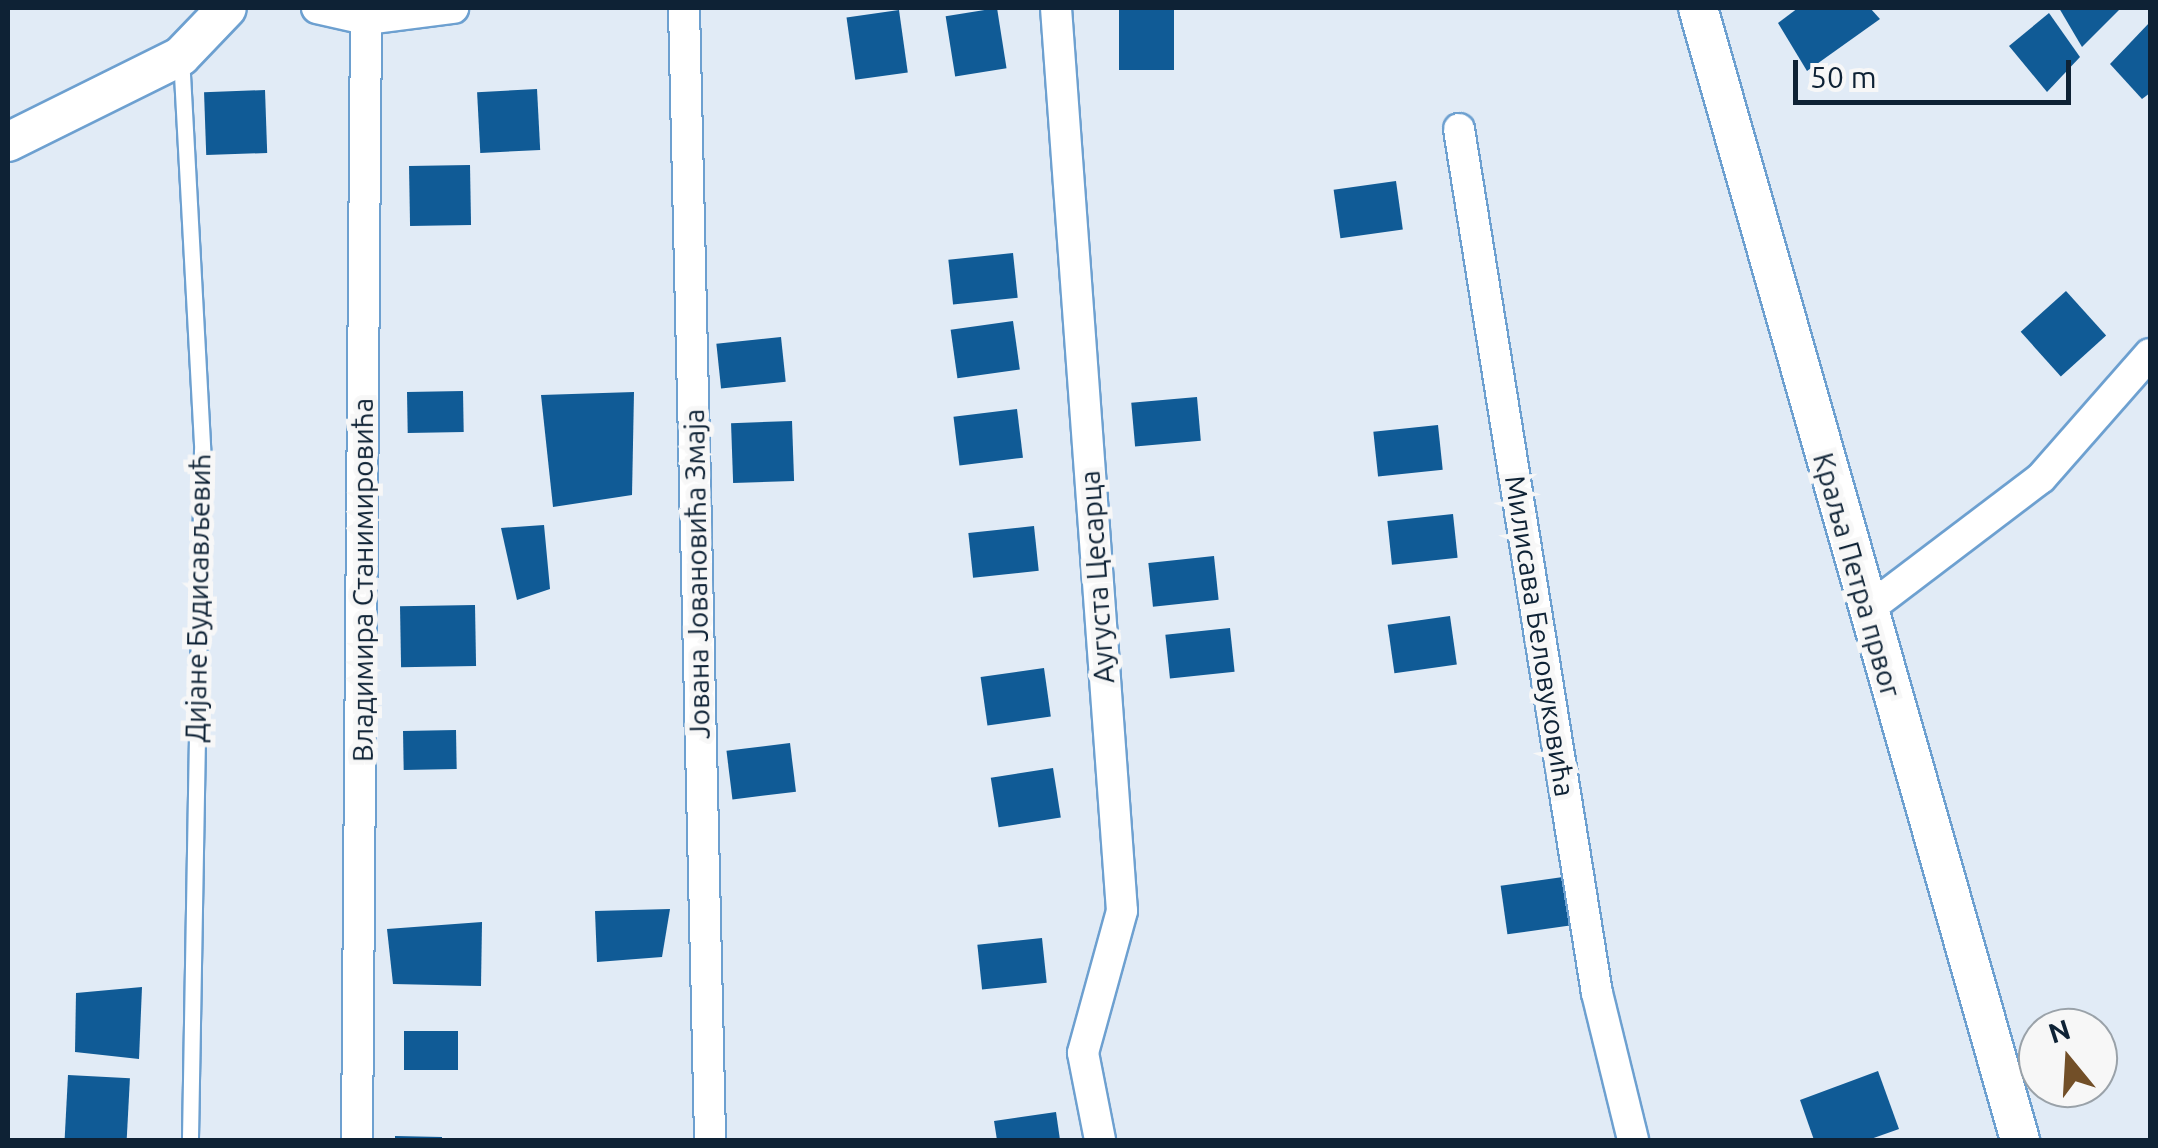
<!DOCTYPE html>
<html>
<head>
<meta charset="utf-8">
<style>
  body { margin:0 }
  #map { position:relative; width:2158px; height:1148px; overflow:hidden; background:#e1ebf6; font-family:Ubuntu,sans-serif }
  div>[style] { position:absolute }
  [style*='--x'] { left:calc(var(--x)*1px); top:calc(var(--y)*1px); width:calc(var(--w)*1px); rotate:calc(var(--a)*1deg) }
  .building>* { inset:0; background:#105b96; transform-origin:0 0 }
  .roads { filter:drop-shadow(2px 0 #6da0d0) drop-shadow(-2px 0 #6da0d0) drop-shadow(0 2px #6da0d0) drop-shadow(0 -2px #6da0d0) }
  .service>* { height:15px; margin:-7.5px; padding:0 7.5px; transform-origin:7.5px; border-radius:7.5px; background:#fff }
  .minor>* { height:30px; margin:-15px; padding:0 15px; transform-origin:15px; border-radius:15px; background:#fff }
  .tertiary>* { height:38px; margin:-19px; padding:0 19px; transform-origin:19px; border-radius:19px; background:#fff }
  span { translate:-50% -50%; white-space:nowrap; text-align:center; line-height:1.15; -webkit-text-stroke:10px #f7f7f7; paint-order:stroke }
  .street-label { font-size:28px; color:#0e2235 }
  .frame { position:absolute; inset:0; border:10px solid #0e2235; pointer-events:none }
  .north { position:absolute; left:2018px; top:1008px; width:100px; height:100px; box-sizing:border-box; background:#f7f7f7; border:2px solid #9aa2a9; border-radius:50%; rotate:342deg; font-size:28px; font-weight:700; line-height:40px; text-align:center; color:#0e2235 }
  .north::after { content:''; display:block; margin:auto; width:35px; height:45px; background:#724f28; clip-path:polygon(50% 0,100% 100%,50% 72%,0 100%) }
  .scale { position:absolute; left:1793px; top:60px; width:278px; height:45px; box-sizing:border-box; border:5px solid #0e2235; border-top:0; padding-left:12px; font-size:30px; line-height:35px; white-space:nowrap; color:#0e2235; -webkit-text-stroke:8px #f7f7f7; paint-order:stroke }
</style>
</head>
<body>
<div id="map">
  <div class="building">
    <div style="left:997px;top:8px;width:61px;height:52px;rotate:81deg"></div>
    <div style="left:1119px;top:8px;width:55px;height:62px"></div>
    <div style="clip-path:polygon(1798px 8px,1870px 8px,1880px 19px,1807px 71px,1778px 23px)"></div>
    <div style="clip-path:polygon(2059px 8px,2121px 8px,2082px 47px)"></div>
    <div style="left:899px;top:10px;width:63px;height:53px;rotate:82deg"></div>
    <div style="clip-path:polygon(2049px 13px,2080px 57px,2047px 92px,2009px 46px)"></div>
    <div style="clip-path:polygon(2150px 22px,2150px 93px,2142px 99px,2110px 64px)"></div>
    <div style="left:537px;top:89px;width:61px;height:60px;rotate:87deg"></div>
    <div style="left:265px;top:90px;width:63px;height:61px;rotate:88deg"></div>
    <div style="left:470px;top:165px;width:60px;height:61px;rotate:89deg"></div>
    <div style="left:1396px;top:181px;width:49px;height:63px;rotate:82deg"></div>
    <div style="left:1013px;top:253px;width:45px;height:65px;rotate:84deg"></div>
    <div style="left:2066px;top:291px;width:60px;height:61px;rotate:48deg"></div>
    <div style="left:1013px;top:321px;width:49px;height:63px;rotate:82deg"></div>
    <div style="left:781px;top:337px;width:45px;height:65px;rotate:84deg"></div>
    <div style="left:463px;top:391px;width:41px;height:56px;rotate:89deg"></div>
    <div style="clip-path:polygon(634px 392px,632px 495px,553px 507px,541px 395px)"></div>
    <div style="left:1197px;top:397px;width:44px;height:66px;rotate:85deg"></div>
    <div style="left:1017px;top:409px;width:49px;height:64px;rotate:83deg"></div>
    <div style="left:792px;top:421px;width:60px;height:61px;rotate:88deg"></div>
    <div style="left:1438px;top:425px;width:45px;height:65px;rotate:84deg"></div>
    <div style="left:1453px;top:514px;width:44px;height:66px;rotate:84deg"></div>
    <div style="clip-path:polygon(544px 525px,550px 589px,517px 600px,501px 528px)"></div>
    <div style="left:1034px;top:526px;width:45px;height:66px;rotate:84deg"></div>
    <div style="left:1214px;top:556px;width:44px;height:66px;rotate:84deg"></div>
    <div style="left:475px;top:605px;width:61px;height:75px;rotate:89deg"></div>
    <div style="left:1450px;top:616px;width:49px;height:63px;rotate:82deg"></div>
    <div style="left:1230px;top:628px;width:44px;height:65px;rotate:84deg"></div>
    <div style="left:1044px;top:668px;width:49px;height:64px;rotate:82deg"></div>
    <div style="left:456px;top:730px;width:39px;height:53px;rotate:89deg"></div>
    <div style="left:790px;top:743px;width:49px;height:64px;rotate:83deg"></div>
    <div style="left:1053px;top:768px;width:50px;height:63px;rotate:81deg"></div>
    <div style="left:1563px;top:877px;width:49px;height:63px;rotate:82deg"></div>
    <div style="clip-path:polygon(670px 909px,662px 957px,597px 962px,595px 911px)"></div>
    <div style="clip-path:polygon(482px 922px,481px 986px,393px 984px,387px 929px)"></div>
    <div style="left:1042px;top:938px;width:45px;height:65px;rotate:84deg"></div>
    <div style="clip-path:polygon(142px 987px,139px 1059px,75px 1052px,76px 993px)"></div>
    <div style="left:404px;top:1031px;width:54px;height:39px"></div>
    <div style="clip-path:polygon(1878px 1071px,1899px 1129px,1868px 1140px,1814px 1140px,1800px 1100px)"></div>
    <div style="left:68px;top:1075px;width:62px;height:64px;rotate:3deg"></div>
    <div style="clip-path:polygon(1056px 1112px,1060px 1140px,997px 1140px,994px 1121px)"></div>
    <div style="clip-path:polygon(395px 1136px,442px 1137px,442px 1140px,395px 1140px)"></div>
  </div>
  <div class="roads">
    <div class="service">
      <div style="--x:181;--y:56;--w:395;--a:86.9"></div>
      <div style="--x:202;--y:450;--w:690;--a:91"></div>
    </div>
    <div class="minor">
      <div style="--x:317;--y:8;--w:50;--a:12.7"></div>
      <div style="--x:366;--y:19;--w:88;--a:-7.2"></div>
      <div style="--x:684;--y:8;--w:1132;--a:88.68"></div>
      <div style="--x:1056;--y:8;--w:905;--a:85.82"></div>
      <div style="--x:1122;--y:911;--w:147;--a:105.4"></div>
      <div style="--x:1083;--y:1053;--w:89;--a:78.9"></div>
      <div style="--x:1459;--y:129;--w:875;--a:80.93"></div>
      <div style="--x:1597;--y:993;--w:151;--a:76.2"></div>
      <div style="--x:1867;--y:610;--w:218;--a:-37.2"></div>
      <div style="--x:2041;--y:478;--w:165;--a:-48.7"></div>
      <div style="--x:357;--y:1140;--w:1121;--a:-89.54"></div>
    </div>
    <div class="tertiary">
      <div style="--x:1698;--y:8;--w:1177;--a:74.12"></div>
      <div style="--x:8;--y:142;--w:193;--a:-26.4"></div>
      <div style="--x:181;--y:56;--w:66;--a:-46.2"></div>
    </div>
  </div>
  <div class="street-label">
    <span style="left:697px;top:574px;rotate:-91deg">Јована Јовановића Змаја</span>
    <span style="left:1857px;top:575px;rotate:74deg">Краља Петра првог</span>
    <span style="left:1097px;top:577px;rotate:-94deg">Аугуста Цесарца</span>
    <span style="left:363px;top:580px;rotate:-90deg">Владимира Станимировића</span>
    <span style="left:198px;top:598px;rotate:-89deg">Дијане Будисављевић</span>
    <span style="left:1540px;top:636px;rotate:81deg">Милисава Беловуковића</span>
  </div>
  <div class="frame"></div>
  <div class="north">N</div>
  <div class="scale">50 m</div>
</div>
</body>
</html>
